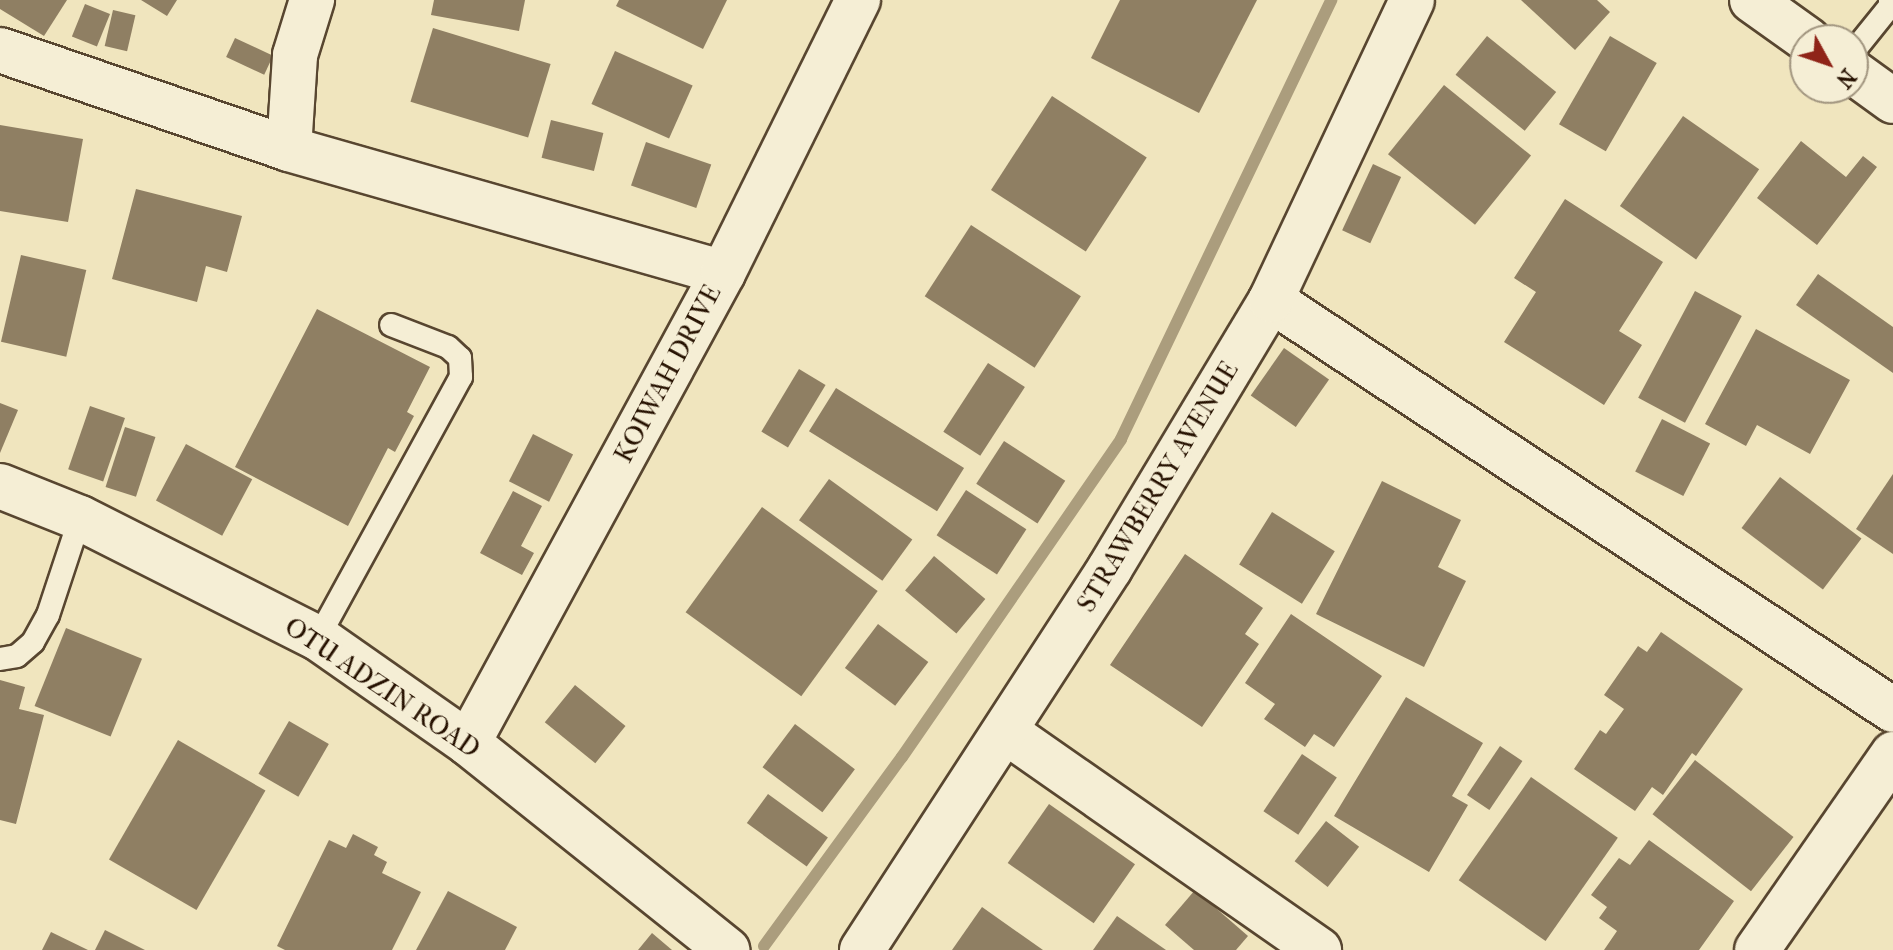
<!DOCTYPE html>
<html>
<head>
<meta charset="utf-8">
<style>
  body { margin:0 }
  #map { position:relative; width:1893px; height:950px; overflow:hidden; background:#f0e5be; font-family:"IM FELL French Canon",serif }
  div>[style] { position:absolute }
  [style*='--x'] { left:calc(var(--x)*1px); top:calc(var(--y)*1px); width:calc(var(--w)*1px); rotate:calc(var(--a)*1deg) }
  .stream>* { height:12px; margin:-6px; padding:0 6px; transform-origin:6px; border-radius:6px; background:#ab9d7d }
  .building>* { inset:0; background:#8f7f63; transform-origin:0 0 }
  .roads { filter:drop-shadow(2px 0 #584630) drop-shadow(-2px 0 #584630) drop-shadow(0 2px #584630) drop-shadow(0 -2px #584630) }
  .lane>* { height:22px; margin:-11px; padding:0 11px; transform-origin:11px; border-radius:11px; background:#f5eed5 }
  .street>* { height:44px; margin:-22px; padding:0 22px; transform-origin:22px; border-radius:22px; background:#f5eed5 }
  span { translate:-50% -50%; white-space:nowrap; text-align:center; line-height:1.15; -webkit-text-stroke:6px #f5eed5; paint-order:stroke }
  .street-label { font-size:26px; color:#261100 }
  .north { position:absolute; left:1789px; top:24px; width:80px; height:80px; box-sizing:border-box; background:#f5eed5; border:2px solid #a29680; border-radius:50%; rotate:130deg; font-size:22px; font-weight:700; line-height:32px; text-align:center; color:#261100 }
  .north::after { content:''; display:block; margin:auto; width:28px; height:36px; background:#8f2418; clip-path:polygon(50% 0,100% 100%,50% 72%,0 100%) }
</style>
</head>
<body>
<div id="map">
  <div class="stream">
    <div style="--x:764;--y:946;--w:234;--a:-53.9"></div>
    <div style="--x:902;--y:757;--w:386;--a:-55.4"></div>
    <div style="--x:1121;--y:439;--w:487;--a:-64.4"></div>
  </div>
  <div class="building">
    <div style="clip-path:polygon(0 0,67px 0,44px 36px,0 9px)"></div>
    <div style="clip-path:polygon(141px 0,177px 0,167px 16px)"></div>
    <div style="clip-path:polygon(434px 0,525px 0,519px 31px,431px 15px)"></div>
    <div style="clip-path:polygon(619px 0,727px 0,703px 49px,616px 6px)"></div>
    <div style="clip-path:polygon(1120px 0,1257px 0,1199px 113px,1091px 58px)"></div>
    <div style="clip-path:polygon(1521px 0,1597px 0,1610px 12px,1575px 50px)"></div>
    <div style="left:85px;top:4px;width:27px;height:35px;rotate:22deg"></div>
    <div style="left:113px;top:10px;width:23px;height:37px;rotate:13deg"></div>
    <div style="left:433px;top:28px;width:123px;height:77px;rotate:17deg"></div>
    <div style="left:1487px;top:36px;width:89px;height:50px;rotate:39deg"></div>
    <div style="left:1610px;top:36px;width:54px;height:102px;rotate:30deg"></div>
    <div style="left:235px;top:38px;width:42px;height:21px;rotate:25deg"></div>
    <div style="left:615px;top:51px;width:85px;height:58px;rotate:24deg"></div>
    <div style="left:1444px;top:85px;width:112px;height:89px;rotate:39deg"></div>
    <div style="left:1052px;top:96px;width:113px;height:112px;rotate:33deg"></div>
    <div style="left:1683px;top:116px;width:93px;height:110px;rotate:35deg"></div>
    <div style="left:551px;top:120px;width:54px;height:39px;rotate:14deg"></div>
    <div style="clip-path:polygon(0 125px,83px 139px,68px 222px,0 211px)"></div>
    <div style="clip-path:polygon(1801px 141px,1846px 177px,1863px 156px,1877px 167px,1817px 245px,1757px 198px)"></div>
    <div style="left:646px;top:142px;width:69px;height:46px;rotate:19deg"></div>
    <div style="left:1373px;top:164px;width:31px;height:73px;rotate:25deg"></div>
    <div style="clip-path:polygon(136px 189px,242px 216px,227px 272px,206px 266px,197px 302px,112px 279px)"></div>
    <div style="clip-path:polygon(1565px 199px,1663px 262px,1619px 331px,1642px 345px,1604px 405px,1504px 342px,1536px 292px,1514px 278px)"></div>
    <div style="left:971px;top:225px;width:131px;height:85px;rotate:33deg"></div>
    <div style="left:21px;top:255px;width:67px;height:89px;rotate:13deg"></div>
    <div style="clip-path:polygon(1818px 274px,1893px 327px,1893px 373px,1796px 305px)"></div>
    <div style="left:1695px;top:291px;width:53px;height:121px;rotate:28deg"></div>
    <div style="clip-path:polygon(317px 309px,430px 367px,407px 412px,414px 416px,395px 452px,388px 448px,348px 526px,235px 467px)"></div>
    <div style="clip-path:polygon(1756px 329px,1850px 380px,1810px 454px,1757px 425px,1746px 446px,1705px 424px)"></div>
    <div style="left:1284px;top:348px;width:55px;height:58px;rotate:35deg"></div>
    <div style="left:988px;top:363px;width:44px;height:82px;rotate:33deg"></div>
    <div style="left:799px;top:369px;width:31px;height:73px;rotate:31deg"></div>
    <div style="left:836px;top:388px;width:151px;height:51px;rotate:32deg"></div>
    <div style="clip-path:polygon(0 403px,18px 410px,0 453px)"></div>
    <div style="left:90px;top:406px;width:37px;height:67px;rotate:19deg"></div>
    <div style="left:1662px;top:419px;width:54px;height:59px;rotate:27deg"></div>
    <div style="left:125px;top:427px;width:32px;height:63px;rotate:18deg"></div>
    <div style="left:533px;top:434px;width:45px;height:53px;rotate:27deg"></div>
    <div style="left:1004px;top:441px;width:73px;height:51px;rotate:33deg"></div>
    <div style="left:186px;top:444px;width:75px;height:64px;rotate:28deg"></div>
    <div style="clip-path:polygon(1893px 474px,1893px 554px,1856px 529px)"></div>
    <div style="left:1780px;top:477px;width:102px;height:64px;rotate:37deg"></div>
    <div style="left:829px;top:479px;width:103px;height:51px;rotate:36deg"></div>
    <div style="clip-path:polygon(1382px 481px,1461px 520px,1438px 567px,1466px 581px,1424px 667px,1316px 614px)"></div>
    <div style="left:966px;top:490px;width:72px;height:54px;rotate:33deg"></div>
    <div style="clip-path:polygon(513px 491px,542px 506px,521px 546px,534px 553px,522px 575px,480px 553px)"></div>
    <div style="left:762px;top:507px;width:143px;height:130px;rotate:36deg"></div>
    <div style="left:1272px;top:512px;width:74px;height:62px;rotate:32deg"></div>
    <div style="clip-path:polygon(1185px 554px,1263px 608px,1245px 634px,1259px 644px,1202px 727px,1110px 665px)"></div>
    <div style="left:934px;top:556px;width:67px;height:45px;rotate:40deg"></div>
    <div style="clip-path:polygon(1291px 614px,1382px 676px,1334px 747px,1314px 734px,1305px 747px,1264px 719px,1275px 704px,1245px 683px)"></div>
    <div style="left:878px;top:624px;width:63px;height:55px;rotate:37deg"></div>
    <div style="left:66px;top:628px;width:82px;height:84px;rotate:22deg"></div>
    <div style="clip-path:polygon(1661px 632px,1743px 689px,1696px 756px,1692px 753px,1663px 795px,1652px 787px,1635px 811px,1574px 769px,1600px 730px,1606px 734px,1624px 709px,1604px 695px,1638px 646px,1647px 652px)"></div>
    <div style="clip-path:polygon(0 680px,25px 687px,19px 709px,44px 715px,16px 824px,0 820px)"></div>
    <div style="left:575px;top:685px;width:65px;height:48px;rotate:39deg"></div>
    <div style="clip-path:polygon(1406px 697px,1483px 743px,1452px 796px,1468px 805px,1429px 872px,1334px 816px)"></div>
    <div style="left:289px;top:721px;width:46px;height:61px;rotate:30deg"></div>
    <div style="left:795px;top:724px;width:75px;height:54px;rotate:37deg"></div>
    <div style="left:178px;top:740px;width:101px;height:138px;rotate:30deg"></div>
    <div style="left:1500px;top:746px;width:27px;height:59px;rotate:34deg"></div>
    <div style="left:1302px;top:754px;width:42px;height:69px;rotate:34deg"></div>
    <div style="left:1695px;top:760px;width:125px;height:69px;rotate:38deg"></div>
    <div style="left:1531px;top:777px;width:106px;height:126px;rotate:35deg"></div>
    <div style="left:768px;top:794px;width:74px;height:36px;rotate:36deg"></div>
    <div style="left:1049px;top:804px;width:105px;height:72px;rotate:35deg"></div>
    <div style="left:1326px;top:821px;width:42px;height:51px;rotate:38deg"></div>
    <div style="clip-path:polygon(353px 834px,378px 847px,374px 855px,387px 862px,382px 873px,421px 892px,392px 950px,285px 950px,277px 946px,329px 840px,346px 848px)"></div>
    <div style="clip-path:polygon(1649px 840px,1734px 901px,1699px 950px,1604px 950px,1617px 931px,1599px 918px,1607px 907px,1591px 895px,1619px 858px,1630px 865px)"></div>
    <div style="clip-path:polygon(1195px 890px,1248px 936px,1236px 950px,1194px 950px,1165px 925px)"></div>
    <div style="clip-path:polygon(448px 891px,517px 927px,505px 950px,416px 950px)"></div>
    <div style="clip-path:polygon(982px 907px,1043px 950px,952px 950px)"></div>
    <div style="clip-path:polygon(1117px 916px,1166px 950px,1093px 950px)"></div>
    <div style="clip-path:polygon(105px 930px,145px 950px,95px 950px)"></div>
    <div style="clip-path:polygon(51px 932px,88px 950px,42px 950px)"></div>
    <div style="clip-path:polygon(652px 933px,672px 950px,638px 950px)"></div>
  </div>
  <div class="roads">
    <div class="lane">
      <div style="--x:1853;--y:52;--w:59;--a:-51.2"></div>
      <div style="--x:1890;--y:6;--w:6;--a:-90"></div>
      <div style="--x:318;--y:638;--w:298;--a:-61.3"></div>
      <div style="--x:461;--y:377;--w:19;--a:-93"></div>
      <div style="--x:460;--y:358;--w:16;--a:-137"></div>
      <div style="--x:448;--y:347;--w:61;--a:-158.9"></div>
      <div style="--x:0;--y:659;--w:17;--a:-10"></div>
      <div style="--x:17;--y:656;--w:21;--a:-41"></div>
      <div style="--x:33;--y:642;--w:31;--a:-61"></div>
      <div style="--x:48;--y:615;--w:102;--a:-71.7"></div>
    </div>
    <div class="street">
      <div style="--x:1752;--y:0;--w:69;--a:35.5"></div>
      <div style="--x:0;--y:50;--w:305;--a:18.9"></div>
      <div style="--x:289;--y:149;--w:451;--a:15.9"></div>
      <div style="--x:1853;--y:72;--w:49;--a:35.9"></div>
      <div style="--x:289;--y:149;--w:94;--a:-86.3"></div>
      <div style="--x:295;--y:55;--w:58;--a:-72.8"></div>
      <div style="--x:1271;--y:300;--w:745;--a:33.39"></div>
      <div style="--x:0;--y:486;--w:86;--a:21.8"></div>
      <div style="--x:80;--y:518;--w:267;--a:26.8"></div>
      <div style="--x:318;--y:638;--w:183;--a:35"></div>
      <div style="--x:468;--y:743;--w:332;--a:38.6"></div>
      <div style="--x:1005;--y:731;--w:383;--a:34.9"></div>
      <div style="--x:468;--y:743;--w:535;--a:-61.52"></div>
      <div style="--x:723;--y:273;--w:305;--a:-63.7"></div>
      <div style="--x:862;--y:950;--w:455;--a:-57"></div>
      <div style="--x:1110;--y:568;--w:313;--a:-59"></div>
      <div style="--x:1271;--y:300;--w:331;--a:-64.8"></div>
      <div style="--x:1757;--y:950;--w:239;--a:-55.2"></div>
    </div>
  </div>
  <div class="street-label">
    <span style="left:668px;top:374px;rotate:-62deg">KOIWAH DRIVE</span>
    <span style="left:1158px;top:487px;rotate:-59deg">STRAWBERRY AVENUE</span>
    <span style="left:382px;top:688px;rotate:34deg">OTU ADZIN ROAD</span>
  </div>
  <div class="north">N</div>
</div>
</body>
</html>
